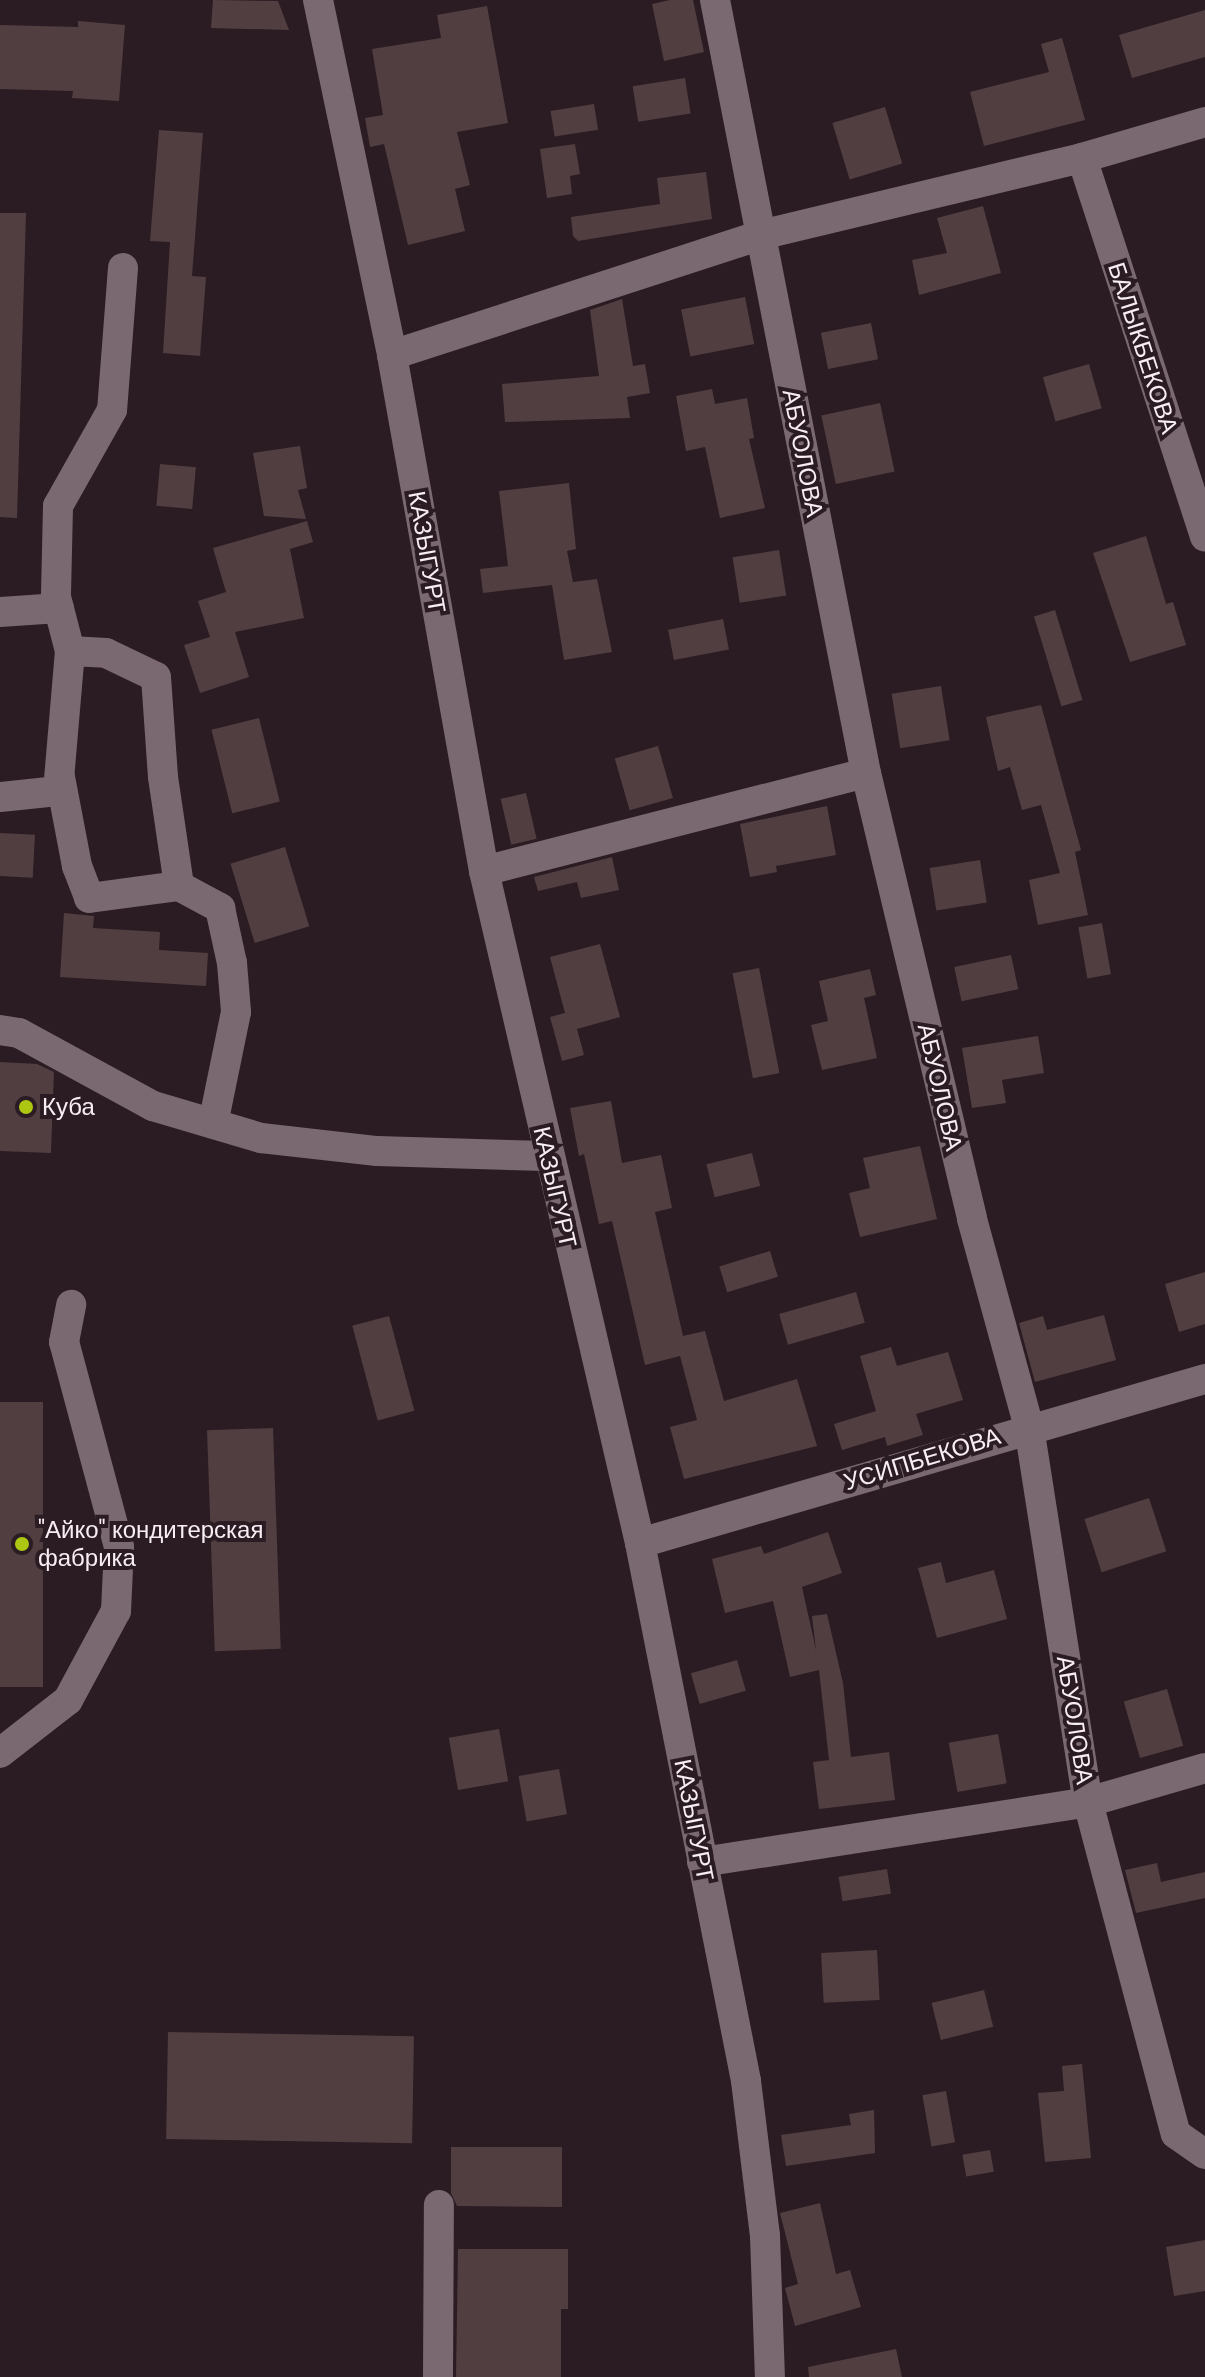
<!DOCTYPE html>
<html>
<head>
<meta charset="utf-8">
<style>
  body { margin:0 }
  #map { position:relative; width:1205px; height:2377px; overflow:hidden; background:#2b1c24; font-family:"DM Sans",sans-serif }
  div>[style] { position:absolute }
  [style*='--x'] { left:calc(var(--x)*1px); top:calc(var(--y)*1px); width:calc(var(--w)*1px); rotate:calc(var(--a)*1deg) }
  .building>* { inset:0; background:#513e40; transform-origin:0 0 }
  .minor>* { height:30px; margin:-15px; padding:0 15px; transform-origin:15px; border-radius:15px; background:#7b6972 }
  .dots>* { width:22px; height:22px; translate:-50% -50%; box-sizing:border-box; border:4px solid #2b1c24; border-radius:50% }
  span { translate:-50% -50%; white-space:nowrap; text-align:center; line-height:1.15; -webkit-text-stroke:8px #2b1c24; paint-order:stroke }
  .street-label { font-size:24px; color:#f7edf2 }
  .poi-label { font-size:24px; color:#f7edf2 }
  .left { translate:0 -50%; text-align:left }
</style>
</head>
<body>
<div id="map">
  <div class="building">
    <div style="clip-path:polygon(213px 0,278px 1px,289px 30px,211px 28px)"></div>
    <div style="clip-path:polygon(670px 0,693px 0,704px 52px,664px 61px,652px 4px)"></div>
    <div style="clip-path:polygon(487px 6px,508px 123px,457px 132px,470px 185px,455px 189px,465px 231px,408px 245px,384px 144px,370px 147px,365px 118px,383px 115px,372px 49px,441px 38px,437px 15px)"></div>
    <div style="clip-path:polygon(1205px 10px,1205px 57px,1132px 78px,1119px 35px)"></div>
    <div style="clip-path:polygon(78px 21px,125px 25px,119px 101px,72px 98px,73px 91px,0 89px,0 25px,78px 27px)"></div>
    <div style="clip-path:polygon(1062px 38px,1085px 120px,984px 146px,970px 92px,1049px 72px,1041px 44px)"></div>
    <div style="left:685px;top:78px;width:36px;height:53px;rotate:81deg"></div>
    <div style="left:594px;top:104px;width:26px;height:44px;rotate:81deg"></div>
    <div style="left:885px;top:107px;width:59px;height:55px;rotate:73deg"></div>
    <div style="clip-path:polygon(159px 130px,203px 133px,192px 276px,206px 277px,200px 356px,163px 353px,170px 242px,150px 241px)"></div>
    <div style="clip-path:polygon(575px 144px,580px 174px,570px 176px,572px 194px,547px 198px,540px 149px)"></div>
    <div style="clip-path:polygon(706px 172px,712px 219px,578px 241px,573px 236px,571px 217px,660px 204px,657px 178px)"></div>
    <div style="clip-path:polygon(983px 206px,1001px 273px,919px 295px,912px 260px,947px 253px,937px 218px)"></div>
    <div style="clip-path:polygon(0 213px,26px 213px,17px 518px,0 517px)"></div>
    <div style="left:745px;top:297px;width:48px;height:65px;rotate:79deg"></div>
    <div style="clip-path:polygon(622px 299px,633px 366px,645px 364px,650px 393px,627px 397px,630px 418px,505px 422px,502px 384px,599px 376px,590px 310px)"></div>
    <div style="left:871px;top:323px;width:37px;height:51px;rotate:79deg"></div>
    <div style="left:1089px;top:364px;width:46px;height:48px;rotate:74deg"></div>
    <div style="clip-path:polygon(712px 389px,715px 404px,747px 398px,754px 438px,749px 439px,765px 508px,720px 518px,705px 447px,686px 451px,676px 396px)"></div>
    <div style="left:880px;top:403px;width:70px;height:60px;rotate:78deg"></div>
    <div style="clip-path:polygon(300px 446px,307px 488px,298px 490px,306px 519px,264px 516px,253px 453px)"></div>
    <div style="left:160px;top:464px;width:36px;height:42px;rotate:5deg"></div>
    <div style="clip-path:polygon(569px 483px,576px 549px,567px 551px,573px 582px,597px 579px,612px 652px,564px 660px,552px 585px,483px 593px,480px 569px,508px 566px,499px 491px)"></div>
    <div style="clip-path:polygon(307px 521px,313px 542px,290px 549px,304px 618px,235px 632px,249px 677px,200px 693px,184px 645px,210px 637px,198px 601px,226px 592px,213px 548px)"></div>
    <div style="clip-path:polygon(1146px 536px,1166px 604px,1173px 602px,1186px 645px,1130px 662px,1093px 553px)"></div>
    <div style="left:779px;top:550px;width:46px;height:47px;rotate:81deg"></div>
    <div style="left:1055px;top:610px;width:94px;height:22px;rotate:73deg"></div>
    <div style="left:723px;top:619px;width:31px;height:56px;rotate:79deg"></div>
    <div style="left:941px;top:686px;width:55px;height:50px;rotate:81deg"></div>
    <div style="clip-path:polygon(1041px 705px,1081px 850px,1075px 852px,1088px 915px,1038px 925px,1029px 880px,1060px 873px,1041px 805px,1022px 810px,1010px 767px,998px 771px,986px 717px)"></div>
    <div style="left:259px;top:718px;width:86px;height:49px;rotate:76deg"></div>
    <div style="left:658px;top:746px;width:54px;height:45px;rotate:74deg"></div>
    <div style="left:526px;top:793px;width:47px;height:26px;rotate:77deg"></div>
    <div style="clip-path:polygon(827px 806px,836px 855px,776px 866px,777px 872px,750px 877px,740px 824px)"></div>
    <div style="left:0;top:833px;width:35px;height:43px;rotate:3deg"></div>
    <div style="left:285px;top:847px;width:83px;height:57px;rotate:73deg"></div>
    <div style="clip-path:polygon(612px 857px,619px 890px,581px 898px,577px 882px,538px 891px,534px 877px)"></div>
    <div style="left:980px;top:860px;width:43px;height:51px;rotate:81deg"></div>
    <div style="clip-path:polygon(64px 913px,94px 916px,93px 928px,160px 932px,159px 950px,208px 953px,206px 986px,60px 977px)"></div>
    <div style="left:1102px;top:923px;width:52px;height:24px;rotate:80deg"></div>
    <div style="clip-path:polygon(600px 944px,620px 1017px,577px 1029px,584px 1055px,562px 1061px,550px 1017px,565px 1013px,550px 957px)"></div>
    <div style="left:1011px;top:955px;width:35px;height:58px;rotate:78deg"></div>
    <div style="left:759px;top:968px;width:107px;height:27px;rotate:79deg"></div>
    <div style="clip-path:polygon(870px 969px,876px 995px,864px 998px,877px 1058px,822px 1070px,811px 1025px,828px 1021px,819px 981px)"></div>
    <div style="clip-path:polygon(1038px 1036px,1044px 1073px,1002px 1080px,1006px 1103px,972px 1108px,962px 1048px)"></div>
    <div style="clip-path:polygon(0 1062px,37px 1064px,54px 1072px,51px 1153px,0 1151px)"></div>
    <div style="clip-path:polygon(611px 1101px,622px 1163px,661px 1155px,672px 1208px,655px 1212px,683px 1336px,705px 1331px,724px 1401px,797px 1379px,817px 1446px,684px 1479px,670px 1427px,697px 1420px,680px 1356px,645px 1365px,612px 1221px,599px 1224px,584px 1154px,579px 1156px,570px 1108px)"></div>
    <div style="clip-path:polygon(920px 1146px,937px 1219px,860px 1237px,849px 1193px,870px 1188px,863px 1158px)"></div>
    <div style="left:752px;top:1153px;width:34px;height:47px;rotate:76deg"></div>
    <div style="left:770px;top:1251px;width:27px;height:53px;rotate:73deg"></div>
    <div style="clip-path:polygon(1205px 1272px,1205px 1324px,1179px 1332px,1165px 1284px)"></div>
    <div style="left:856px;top:1292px;width:32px;height:80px;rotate:74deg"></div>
    <div style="clip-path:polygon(1104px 1315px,1116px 1360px,1035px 1382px,1019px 1323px,1043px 1316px,1047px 1330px)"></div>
    <div style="left:389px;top:1316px;width:98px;height:38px;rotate:75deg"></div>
    <div style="clip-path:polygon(891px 1347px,897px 1366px,948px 1352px,963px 1400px,916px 1414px,923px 1435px,887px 1446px,885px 1437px,842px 1450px,834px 1424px,876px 1411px,860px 1356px)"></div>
    <div style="left:0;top:1402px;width:43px;height:285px"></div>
    <div style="left:273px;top:1428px;width:221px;height:66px;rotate:88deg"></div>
    <div style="left:1149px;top:1498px;width:56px;height:68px;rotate:72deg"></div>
    <div style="clip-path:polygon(828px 1532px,842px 1573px,802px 1587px,816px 1650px,812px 1616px,827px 1614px,843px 1683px,851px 1757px,889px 1752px,895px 1800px,819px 1809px,813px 1762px,829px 1760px,819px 1670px,790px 1677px,773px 1601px,725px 1613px,712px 1559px,761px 1546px,764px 1554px)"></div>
    <div style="clip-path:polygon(941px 1562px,946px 1583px,994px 1570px,1007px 1619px,937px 1638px,918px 1568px)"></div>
    <div style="left:737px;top:1660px;width:32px;height:48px;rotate:74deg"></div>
    <div style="left:1167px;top:1689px;width:59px;height:45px;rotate:74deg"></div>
    <div style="left:499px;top:1729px;width:53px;height:51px;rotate:80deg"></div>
    <div style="left:998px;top:1734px;width:50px;height:50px;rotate:80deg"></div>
    <div style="left:559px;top:1769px;width:46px;height:41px;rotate:80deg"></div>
    <div style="clip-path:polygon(1157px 1863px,1161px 1882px,1205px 1872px,1205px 1898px,1136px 1913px,1125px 1870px)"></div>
    <div style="left:887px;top:1869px;width:25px;height:49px;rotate:81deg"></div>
    <div style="left:877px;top:1950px;width:50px;height:56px;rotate:87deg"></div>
    <div style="left:984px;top:1990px;width:38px;height:54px;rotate:76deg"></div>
    <div style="left:168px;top:2032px;width:246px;height:107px;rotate:1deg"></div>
    <div style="clip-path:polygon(1082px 2064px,1091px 2158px,1045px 2162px,1038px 2093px,1064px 2091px,1062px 2066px)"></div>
    <div style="left:946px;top:2091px;width:52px;height:24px;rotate:80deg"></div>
    <div style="clip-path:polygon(874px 2110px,875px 2153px,786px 2166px,781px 2135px,851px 2125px,849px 2114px)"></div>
    <div style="clip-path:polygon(451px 2147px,562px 2147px,562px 2207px,457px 2206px,451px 2193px)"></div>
    <div style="left:990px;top:2150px;width:22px;height:28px;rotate:80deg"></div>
    <div style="clip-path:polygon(820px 2203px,836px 2274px,850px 2270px,861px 2307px,795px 2326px,785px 2288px,798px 2284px,780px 2213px)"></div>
    <div style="clip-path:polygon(1205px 2240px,1205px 2291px,1174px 2296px,1166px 2247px)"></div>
    <div style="clip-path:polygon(458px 2249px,568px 2249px,568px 2309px,561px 2309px,561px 2377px,456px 2377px)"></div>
    <div style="clip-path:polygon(896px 2349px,902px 2377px,809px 2377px,808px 2367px)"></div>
  </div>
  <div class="minor">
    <div style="--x:318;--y:0;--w:363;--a:78.2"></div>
    <div style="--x:392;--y:355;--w:524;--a:79.89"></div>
    <div style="--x:484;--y:871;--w:690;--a:76.93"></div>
    <div style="--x:640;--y:1543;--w:548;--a:78.85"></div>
    <div style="--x:746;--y:2081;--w:156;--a:83"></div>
    <div style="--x:765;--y:2236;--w:141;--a:88"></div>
    <div style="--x:715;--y:0;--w:788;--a:78.95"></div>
    <div style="--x:866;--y:773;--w:458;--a:76.6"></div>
    <div style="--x:972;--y:1219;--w:216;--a:74.7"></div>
    <div style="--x:1029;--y:1427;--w:380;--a:81.1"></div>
    <div style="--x:1088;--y:1802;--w:343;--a:75.2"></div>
    <div style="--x:1176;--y:2134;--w:35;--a:35"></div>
    <div style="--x:1082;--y:158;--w:398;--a:72"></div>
    <div style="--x:123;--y:268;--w:142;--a:94.4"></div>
    <div style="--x:112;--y:410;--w:110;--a:119.4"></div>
    <div style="--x:58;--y:506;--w:91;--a:91.3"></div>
    <div style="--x:56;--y:597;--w:56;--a:75.5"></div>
    <div style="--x:70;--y:651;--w:36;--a:3"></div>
    <div style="--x:106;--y:653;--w:55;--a:25.6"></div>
    <div style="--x:156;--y:677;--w:100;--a:86"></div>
    <div style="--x:163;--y:777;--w:110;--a:81.6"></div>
    <div style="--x:179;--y:886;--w:47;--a:28.2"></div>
    <div style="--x:220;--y:908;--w:56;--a:77.7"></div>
    <div style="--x:232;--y:963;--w:49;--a:85.3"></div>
    <div style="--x:236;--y:1012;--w:114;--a:101.6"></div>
    <div style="--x:392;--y:355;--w:388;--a:-18"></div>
    <div style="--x:761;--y:235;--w:330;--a:-13.5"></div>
    <div style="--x:1082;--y:158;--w:128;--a:-16.3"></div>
    <div style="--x:0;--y:612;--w:59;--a:-3.9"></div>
    <div style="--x:60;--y:777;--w:91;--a:79.2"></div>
    <div style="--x:77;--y:866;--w:34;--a:69"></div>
    <div style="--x:89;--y:898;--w:91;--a:-7.6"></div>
    <div style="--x:0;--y:797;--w:58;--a:-5.9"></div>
    <div style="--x:58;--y:791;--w:141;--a:-85.1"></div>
    <div style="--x:484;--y:871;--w:394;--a:-14.4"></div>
    <div style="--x:0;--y:1030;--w:19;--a:9"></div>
    <div style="--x:19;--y:1033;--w:153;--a:28.6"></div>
    <div style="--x:153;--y:1106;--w:113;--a:16.5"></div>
    <div style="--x:261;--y:1138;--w:117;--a:6.4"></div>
    <div style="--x:377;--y:1151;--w:170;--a:1.7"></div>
    <div style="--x:640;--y:1543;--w:588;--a:-16.19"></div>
    <div style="--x:0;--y:1753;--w:86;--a:-37.9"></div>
    <div style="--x:68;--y:1700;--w:101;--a:-61.7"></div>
    <div style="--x:116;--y:1611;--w:64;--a:-87.3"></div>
    <div style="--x:119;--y:1547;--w:212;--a:-105"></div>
    <div style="--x:64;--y:1342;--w:38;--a:-79"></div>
    <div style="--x:702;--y:1862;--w:391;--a:-8.8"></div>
    <div style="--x:1088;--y:1802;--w:122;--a:-16.2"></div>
    <div style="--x:438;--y:2377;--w:172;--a:-89.7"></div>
  </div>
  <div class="dots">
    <div style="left:26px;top:1107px;background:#acc612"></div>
    <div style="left:22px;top:1544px;background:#acc612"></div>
  </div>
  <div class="street-label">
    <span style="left:1143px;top:348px;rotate:72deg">БАЛЫКБЕКОВА</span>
    <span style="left:803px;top:453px;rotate:79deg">АБУОЛОВА</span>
    <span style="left:427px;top:552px;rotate:80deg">КАЗЫГУРТ</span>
    <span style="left:940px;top:1087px;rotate:77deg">АБУОЛОВА</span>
    <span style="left:555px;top:1187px;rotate:77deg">КАЗЫГУРТ</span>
    <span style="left:922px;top:1459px;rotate:-17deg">УСИПБЕКОВА</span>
    <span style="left:1075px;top:1720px;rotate:81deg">АБУОЛОВА</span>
    <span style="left:694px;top:1820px;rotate:79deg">КАЗЫГУРТ</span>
  </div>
  <div class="poi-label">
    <span class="left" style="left:42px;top:1107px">Куба</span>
    <span class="left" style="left:38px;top:1544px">"Айко" кондитерская<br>фабрика</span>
  </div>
</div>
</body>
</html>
